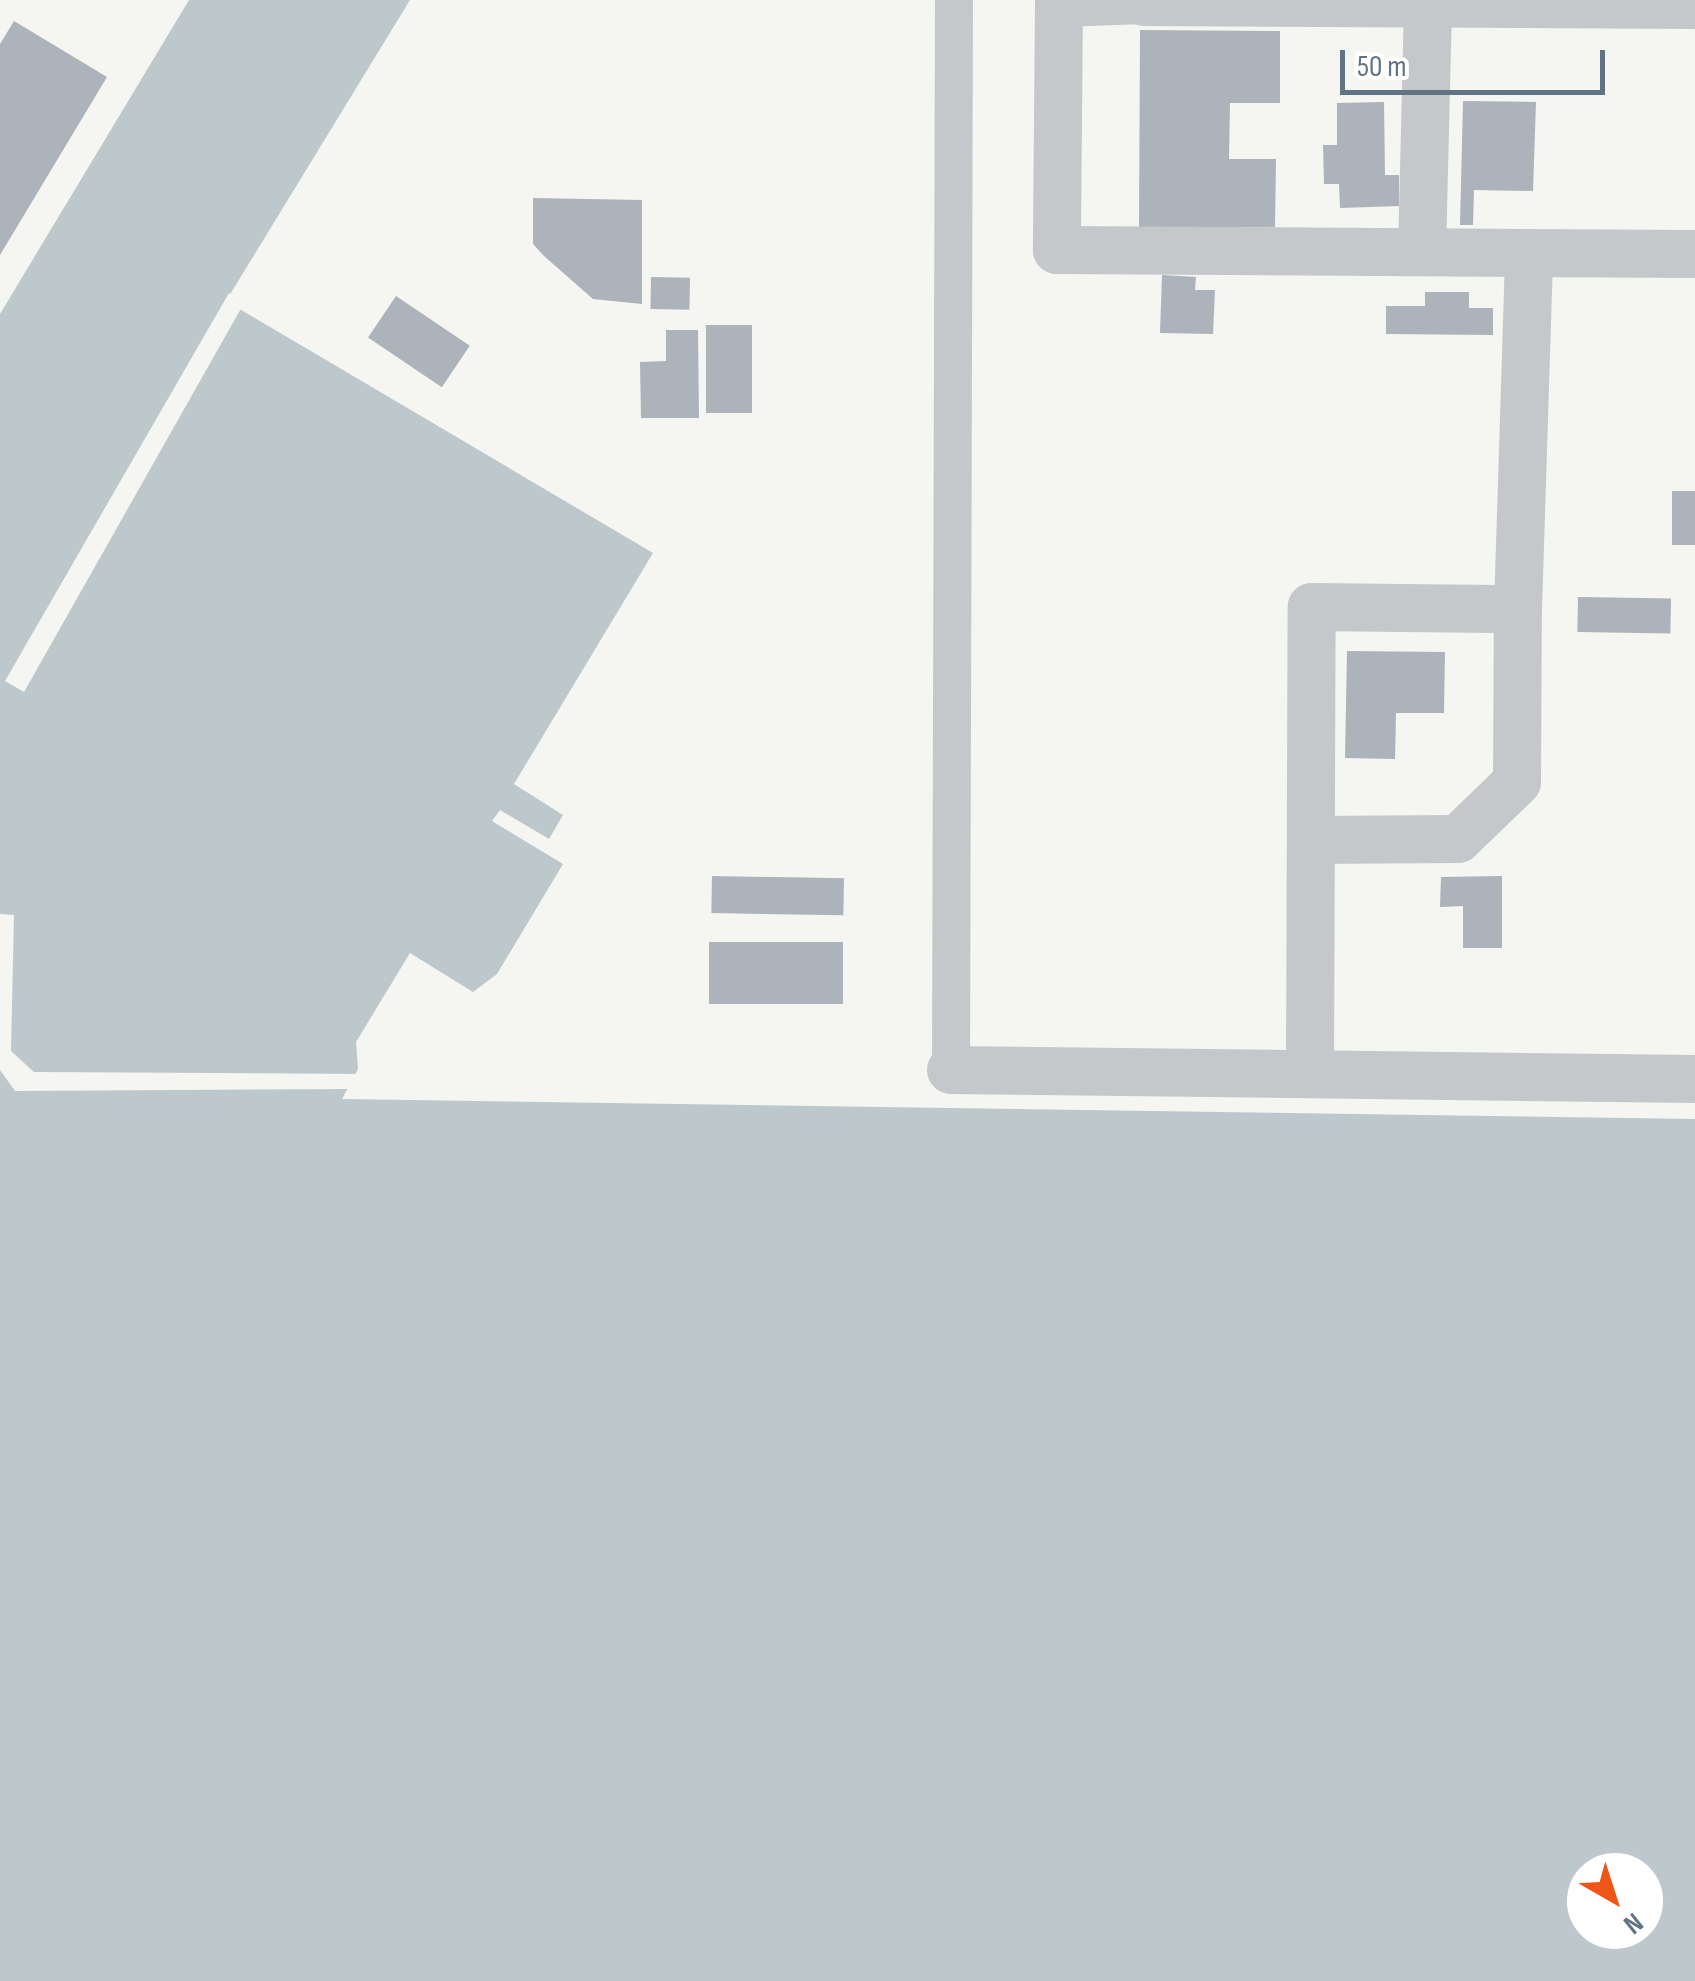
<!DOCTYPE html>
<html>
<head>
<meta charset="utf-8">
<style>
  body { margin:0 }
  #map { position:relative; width:1695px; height:1981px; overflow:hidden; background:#f5f5f1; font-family:"Sofia Sans Condensed",sans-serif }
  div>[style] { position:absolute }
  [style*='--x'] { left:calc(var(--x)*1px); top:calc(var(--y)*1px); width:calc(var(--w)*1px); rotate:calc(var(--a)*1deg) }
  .water>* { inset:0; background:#bdc8cd }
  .pier>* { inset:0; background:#f5f5f1 }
  .building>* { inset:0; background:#acb3ba; transform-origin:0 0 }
  .minor>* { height:38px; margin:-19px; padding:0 19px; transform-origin:19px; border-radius:19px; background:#c4c8cb }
  .tertiary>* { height:48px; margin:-24px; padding:0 24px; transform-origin:24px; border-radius:24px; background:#c4c8cb }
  span { translate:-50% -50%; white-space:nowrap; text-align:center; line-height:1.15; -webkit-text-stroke:10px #fff; paint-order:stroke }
  .north { position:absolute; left:1565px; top:1851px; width:100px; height:100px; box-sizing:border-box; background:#fff; border:2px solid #c0c7ce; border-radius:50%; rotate:141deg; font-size:28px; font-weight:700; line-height:40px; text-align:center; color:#627384 }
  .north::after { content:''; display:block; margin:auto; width:35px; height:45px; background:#ef5517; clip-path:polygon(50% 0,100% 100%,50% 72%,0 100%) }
  .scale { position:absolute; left:1340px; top:50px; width:265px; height:45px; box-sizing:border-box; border:5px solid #627384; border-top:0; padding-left:12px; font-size:30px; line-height:35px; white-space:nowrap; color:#627384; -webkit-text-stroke:8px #fff; paint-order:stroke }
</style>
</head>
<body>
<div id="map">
  <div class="water">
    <div style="clip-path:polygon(evenodd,189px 0,410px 0,226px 301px,653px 553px,514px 784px,563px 815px,549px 839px,500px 810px,492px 821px,563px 864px,497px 974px,473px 992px,410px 953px,356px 1042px,358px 1069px,342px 1099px,1695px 1119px,1695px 1981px,0 1981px,0 314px,189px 0,1585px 1871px,1645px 1871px,1645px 1931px,1585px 1931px,1585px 1871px)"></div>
  </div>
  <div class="pier">
    <div style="clip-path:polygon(229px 293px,243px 305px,24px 692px,5px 681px)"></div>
    <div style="clip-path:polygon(0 914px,14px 915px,11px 1051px,34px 1072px,361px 1074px,353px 1089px,15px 1091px,0 1070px)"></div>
  </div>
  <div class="building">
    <div style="clip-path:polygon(14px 21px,107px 77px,0 255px,0 44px)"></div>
    <div style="clip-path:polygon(1140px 30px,1280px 31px,1280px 103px,1230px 103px,1229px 159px,1276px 159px,1275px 227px,1139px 227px)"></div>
    <div style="clip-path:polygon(1463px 101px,1536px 102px,1533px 191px,1474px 190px,1473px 225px,1460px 225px)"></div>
    <div style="clip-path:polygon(1384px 102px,1385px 175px,1399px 175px,1399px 206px,1340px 208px,1339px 184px,1324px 184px,1323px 145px,1337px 145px,1337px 103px)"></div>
    <div style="clip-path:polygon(533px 198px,642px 200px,642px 304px,593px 299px,544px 256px,533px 244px)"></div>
    <div style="clip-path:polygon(1162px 275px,1196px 277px,1195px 290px,1215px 290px,1213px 334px,1160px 333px)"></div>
    <div style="left:651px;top:277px;width:39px;height:32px;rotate:1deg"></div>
    <div style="clip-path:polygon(1425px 292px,1469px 292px,1469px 308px,1493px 308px,1493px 335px,1386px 334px,1386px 306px,1425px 306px)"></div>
    <div style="left:396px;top:296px;width:89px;height:50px;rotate:34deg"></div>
    <div style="left:706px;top:325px;width:46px;height:88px"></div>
    <div style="clip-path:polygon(666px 330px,698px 330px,699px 418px,641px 418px,640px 362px,666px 361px)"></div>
    <div style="left:1672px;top:491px;width:23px;height:54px"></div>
    <div style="left:1578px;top:597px;width:93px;height:35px;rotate:1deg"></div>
    <div style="clip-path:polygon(1347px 651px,1445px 652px,1444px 713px,1396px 713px,1395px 759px,1345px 758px)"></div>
    <div style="left:712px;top:876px;width:132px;height:37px;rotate:1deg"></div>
    <div style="clip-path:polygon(1502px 876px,1502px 948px,1463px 948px,1463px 906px,1440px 907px,1441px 877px)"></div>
    <div style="left:709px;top:942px;width:134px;height:62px"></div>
  </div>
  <div class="minor">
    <div style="--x:951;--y:1070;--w:1070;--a:-89.84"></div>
  </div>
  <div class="tertiary">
    <div style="--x:1144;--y:0;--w:85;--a:178"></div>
    <div style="--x:1059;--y:3;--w:247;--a:90.5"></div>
    <div style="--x:1057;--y:250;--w:638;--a:0.36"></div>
    <div style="--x:1144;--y:2;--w:551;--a:0.31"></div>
    <div style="--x:1422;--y:252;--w:248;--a:-88.6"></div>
    <div style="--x:1311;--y:840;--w:147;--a:-0.4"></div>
    <div style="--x:1458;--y:839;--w:82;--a:-44"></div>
    <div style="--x:1517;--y:782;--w:173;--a:-89.7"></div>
    <div style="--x:951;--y:1070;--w:744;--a:0.69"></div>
    <div style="--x:1310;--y:1073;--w:466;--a:-89.8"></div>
    <div style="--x:1312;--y:607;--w:206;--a:0.6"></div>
    <div style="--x:1518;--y:609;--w:356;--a:-88.2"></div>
  </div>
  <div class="north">N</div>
  <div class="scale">50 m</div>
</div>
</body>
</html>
